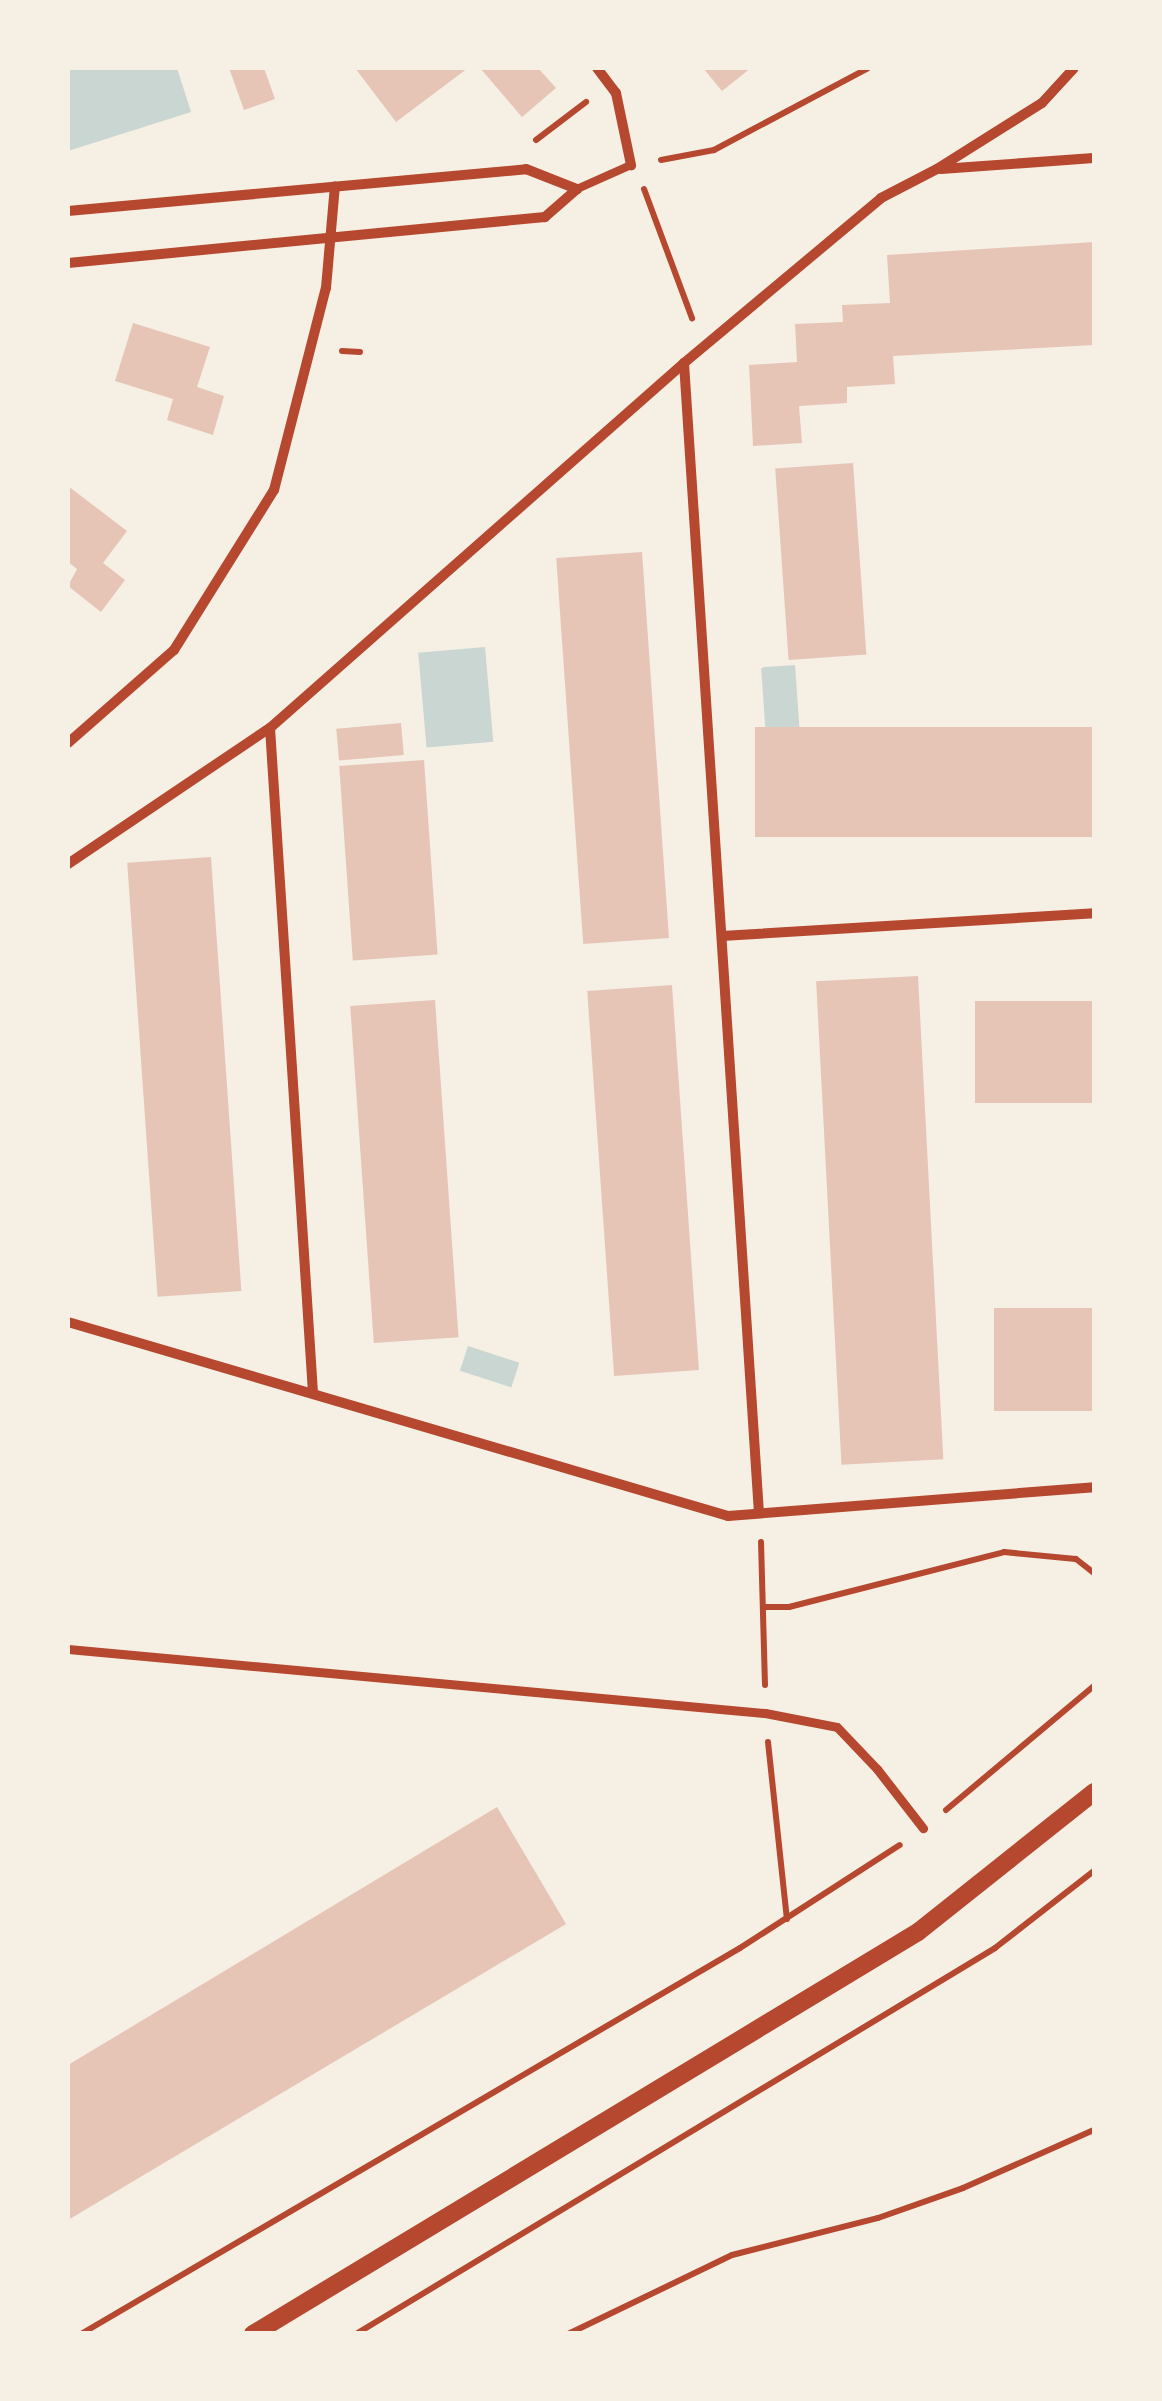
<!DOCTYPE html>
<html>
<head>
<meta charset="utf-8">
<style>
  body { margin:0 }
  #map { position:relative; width:1162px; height:2401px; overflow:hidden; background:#f6efe4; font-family:Poppins,sans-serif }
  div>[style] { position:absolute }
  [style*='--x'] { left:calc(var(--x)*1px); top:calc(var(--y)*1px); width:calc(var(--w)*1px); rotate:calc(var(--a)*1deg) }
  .water>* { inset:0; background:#c9d6d2; transform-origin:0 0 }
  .building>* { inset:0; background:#e6c5b7; transform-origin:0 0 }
  .path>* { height:6px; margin:-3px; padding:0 3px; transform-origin:3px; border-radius:3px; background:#b5482f }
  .service>* { height:8px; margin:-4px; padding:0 4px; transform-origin:4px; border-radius:4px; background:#b5482f }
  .pedestrian>* { height:9px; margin:-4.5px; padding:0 4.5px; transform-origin:4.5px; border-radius:4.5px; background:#b5482f }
  .minor>* { height:10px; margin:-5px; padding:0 5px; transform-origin:5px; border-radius:5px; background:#b5482f }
  .tertiary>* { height:18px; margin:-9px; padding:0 9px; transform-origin:9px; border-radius:9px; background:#b5482f }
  span { translate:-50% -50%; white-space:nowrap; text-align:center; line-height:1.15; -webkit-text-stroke:8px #f6efe4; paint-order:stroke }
  .frame { position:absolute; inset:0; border:70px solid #f6efe4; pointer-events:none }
</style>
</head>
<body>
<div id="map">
  <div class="water">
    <div style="clip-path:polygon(68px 68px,177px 68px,191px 112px,68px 151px)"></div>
    <div style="left:485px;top:647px;width:95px;height:67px;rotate:85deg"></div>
    <div style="left:795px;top:665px;width:69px;height:34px;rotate:86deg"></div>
    <div style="left:468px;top:1346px;width:54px;height:26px;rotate:18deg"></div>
  </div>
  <div class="building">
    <div style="clip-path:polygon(229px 68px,264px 68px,275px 99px,244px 110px)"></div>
    <div style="clip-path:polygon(355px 68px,468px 68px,396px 122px)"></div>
    <div style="clip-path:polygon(480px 68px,538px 68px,556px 88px,522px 117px)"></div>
    <div style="clip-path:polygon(703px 68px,751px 68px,722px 91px)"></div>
    <div style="clip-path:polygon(1094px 242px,1094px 345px,893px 356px,895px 384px,847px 387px,847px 403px,799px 406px,802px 443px,753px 446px,749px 365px,797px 362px,795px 324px,843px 322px,842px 305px,890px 303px,887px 255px)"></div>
    <div style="clip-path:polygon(133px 323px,210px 347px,197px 387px,224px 396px,213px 435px,167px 420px,173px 399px,115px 381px)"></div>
    <div style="left:853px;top:463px;width:192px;height:78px;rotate:86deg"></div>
    <div style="clip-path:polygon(68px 486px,127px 531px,103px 563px,125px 580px,101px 612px,68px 586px,77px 569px,68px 562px)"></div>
    <div style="left:642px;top:552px;width:387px;height:86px;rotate:86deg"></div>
    <div style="left:401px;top:723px;width:32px;height:65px;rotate:85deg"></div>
    <div style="left:1094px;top:727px;width:110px;height:339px;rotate:90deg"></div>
    <div style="left:424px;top:760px;width:195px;height:85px;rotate:86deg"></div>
    <div style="left:211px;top:857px;width:435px;height:84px;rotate:86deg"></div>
    <div style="left:918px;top:976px;width:484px;height:102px;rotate:87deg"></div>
    <div style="left:672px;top:985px;width:386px;height:85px;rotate:86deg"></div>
    <div style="left:435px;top:1000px;width:338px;height:85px;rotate:86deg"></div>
    <div style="left:1094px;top:1001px;width:102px;height:119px;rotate:90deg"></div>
    <div style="left:1094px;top:1308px;width:103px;height:100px;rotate:90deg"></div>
    <div style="clip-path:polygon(497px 1807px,566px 1924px,68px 2220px,68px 2065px)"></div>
  </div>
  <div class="path">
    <div style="--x:536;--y:140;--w:63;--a:-37.2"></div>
    <div style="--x:661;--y:160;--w:54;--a:-10.7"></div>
    <div style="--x:714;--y:150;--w:174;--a:-28"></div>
    <div style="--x:644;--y:189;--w:138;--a:69.6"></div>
    <div style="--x:342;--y:351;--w:18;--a:3"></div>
    <div style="--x:761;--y:1542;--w:143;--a:88.4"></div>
    <div style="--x:764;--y:1607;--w:25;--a:0"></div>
    <div style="--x:789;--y:1607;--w:222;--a:-14.3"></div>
    <div style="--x:1004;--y:1552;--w:72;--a:5.6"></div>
    <div style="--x:1076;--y:1559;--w:23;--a:38"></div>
    <div style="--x:768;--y:1742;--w:178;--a:83.9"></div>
    <div style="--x:946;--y:1810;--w:193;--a:-40"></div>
    <div style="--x:81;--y:2334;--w:764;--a:-30.36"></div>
    <div style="--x:740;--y:1948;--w:190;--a:-32.8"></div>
    <div style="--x:356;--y:2334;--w:747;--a:-31.13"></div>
    <div style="--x:995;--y:1948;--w:125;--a:-37.9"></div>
    <div style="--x:568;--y:2334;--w:182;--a:-25.7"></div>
    <div style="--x:732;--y:2255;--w:151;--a:-14.2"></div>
    <div style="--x:878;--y:2218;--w:90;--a:-19.4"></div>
    <div style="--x:963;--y:2188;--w:143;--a:-23.9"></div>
  </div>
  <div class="service">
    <div style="--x:577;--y:189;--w:59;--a:-24"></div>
  </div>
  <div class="pedestrian">
    <div style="--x:68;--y:1649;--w:700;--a:5.25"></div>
    <div style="--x:765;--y:1713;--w:73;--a:11"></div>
    <div style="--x:837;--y:1727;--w:58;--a:46.4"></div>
    <div style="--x:877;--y:1769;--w:75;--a:52.1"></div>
  </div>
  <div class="minor">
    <div style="--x:597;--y:68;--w:31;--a:53"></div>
    <div style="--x:616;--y:93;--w:74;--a:78.2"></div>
    <div style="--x:941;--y:169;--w:153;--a:-4.1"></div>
    <div style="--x:68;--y:211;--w:460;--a:-5.2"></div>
    <div style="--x:526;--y:169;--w:55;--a:21.4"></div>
    <div style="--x:577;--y:189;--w:43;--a:138.8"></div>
    <div style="--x:545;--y:217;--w:479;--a:174.5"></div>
    <div style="--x:684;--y:363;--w:1152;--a:86.27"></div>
    <div style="--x:270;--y:728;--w:666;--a:86.3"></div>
    <div style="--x:68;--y:743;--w:141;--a:-41.3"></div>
    <div style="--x:174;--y:650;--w:189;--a:-58"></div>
    <div style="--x:274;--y:490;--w:209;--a:-75.6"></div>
    <div style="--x:326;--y:288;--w:102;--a:-85"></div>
    <div style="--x:68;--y:864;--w:244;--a:-34"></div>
    <div style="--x:270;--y:728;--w:552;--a:-41.4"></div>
    <div style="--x:684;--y:363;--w:257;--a:-39.9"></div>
    <div style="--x:881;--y:198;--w:63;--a:-27.4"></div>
    <div style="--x:937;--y:169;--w:124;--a:-32.2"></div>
    <div style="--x:1042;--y:103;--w:47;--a:-47.6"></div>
    <div style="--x:722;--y:936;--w:373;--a:-3.5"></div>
    <div style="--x:68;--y:1322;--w:688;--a:16.38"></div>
    <div style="--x:728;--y:1516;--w:367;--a:-4.5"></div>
  </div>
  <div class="tertiary">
    <div style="--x:253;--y:2334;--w:777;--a:-31.15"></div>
    <div style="--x:918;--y:1932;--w:225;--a:-38.5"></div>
  </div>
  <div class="frame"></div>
</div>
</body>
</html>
